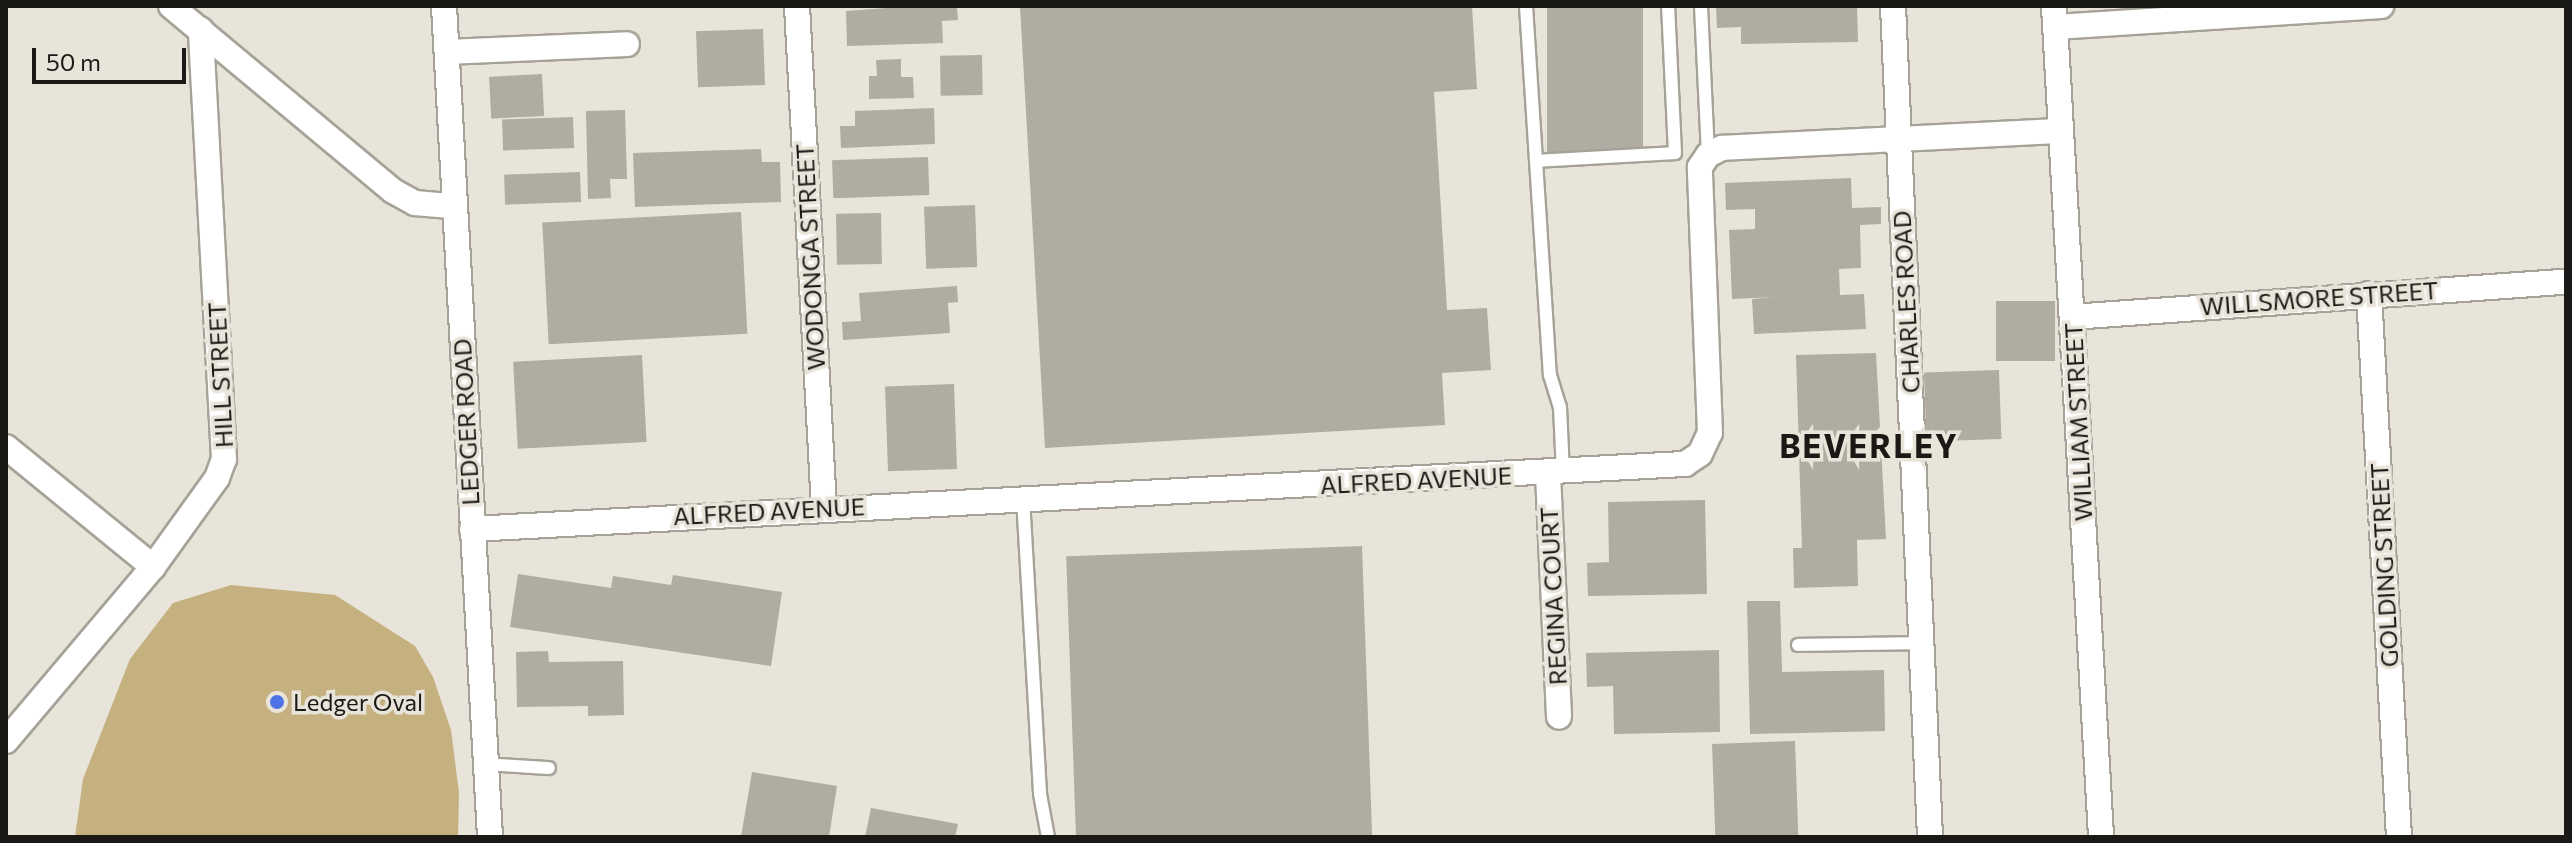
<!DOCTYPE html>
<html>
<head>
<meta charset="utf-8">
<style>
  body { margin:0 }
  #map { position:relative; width:2572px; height:843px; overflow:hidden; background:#e8e4d9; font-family:Commissioner,sans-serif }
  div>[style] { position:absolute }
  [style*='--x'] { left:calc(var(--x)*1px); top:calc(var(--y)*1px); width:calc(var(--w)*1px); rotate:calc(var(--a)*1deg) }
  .green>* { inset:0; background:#c5b07f }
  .building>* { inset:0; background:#b0aca2; transform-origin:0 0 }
  .roads { filter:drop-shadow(2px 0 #a6a298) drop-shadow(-2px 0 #a6a298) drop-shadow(0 2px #a6a298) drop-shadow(0 -2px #a6a298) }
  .lane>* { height:12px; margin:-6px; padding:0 6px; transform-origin:6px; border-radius:6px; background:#fff }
  .street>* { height:24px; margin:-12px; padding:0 12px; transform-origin:12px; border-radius:12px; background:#fff }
  .dots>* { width:22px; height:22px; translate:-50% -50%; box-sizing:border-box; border:4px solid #e8e4d9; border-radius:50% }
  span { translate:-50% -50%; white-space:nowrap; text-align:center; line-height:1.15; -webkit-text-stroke:7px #e8e4d9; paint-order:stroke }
  .street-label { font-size:24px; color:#1a1915 }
  .poi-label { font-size:24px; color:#1a1915 }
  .left { translate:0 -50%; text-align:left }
  .district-label { font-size:32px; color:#1a1915; font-weight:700; letter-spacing:2px }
  .frame { position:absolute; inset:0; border:8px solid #1a1915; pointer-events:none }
  .scale { position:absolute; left:32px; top:48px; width:154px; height:36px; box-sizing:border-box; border:4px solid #1a1915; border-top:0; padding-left:10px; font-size:24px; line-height:28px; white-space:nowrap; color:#1a1915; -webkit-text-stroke:6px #e8e4d9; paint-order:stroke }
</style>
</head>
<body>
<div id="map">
  <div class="green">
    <div style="clip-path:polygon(231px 585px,335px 595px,415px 646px,433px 677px,451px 730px,459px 793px,458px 837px,75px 837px,83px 779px,130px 659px,173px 603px)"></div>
  </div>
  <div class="building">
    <div style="clip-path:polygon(913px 6px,957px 7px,958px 20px,942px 21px,943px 43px,847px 46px,846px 11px)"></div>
    <div style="clip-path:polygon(1020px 6px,1472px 6px,1477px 89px,1434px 92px,1447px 310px,1487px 308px,1491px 370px,1442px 373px,1445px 425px,1045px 448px)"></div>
    <div style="left:1547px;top:6px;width:96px;height:148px"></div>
    <div style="clip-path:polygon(1716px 6px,1857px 6px,1858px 42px,1741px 44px,1741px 27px,1717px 28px)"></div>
    <div style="left:763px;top:29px;width:56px;height:67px;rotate:88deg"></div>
    <div style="left:982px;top:55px;width:40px;height:42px;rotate:89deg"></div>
    <div style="clip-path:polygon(901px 59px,901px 77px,913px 77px,914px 98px,869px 99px,869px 76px,877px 76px,876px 60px)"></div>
    <div style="left:542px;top:74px;width:42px;height:53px;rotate:87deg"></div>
    <div style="clip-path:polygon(934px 108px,935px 144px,841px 148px,840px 126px,855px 126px,855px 111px)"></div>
    <div style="clip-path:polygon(625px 110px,627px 179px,610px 179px,611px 198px,588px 199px,586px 111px)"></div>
    <div style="left:573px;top:117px;width:31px;height:71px;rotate:88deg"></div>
    <div style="clip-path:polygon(761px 149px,762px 162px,780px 162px,781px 202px,635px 207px,633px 153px)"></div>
    <div style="left:928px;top:157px;width:38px;height:96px;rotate:88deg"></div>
    <div style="left:580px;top:172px;width:30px;height:76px;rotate:88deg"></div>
    <div style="clip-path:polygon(1851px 178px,1852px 208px,1881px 207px,1881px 224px,1860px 225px,1861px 268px,1839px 269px,1840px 295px,1864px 294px,1866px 329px,1754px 334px,1752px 299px,1775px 297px,1732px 299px,1729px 230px,1755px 229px,1755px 209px,1726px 210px,1725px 183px)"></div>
    <div style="left:975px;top:205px;width:62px;height:51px;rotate:88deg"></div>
    <div style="left:741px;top:212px;width:122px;height:199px;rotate:87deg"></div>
    <div style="left:881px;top:213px;width:51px;height:45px;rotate:89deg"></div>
    <div style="clip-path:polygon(957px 286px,958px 302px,948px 303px,950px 333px,843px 340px,842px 322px,861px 321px,859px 293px)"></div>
    <div style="left:1996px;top:301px;width:59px;height:60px"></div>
    <div style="clip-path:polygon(1876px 353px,1886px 539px,1857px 540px,1858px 586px,1794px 588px,1793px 548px,1802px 548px,1796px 355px)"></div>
    <div style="left:642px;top:355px;width:87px;height:129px;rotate:87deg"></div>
    <div style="left:1999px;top:370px;width:69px;height:75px;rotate:88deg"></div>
    <div style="left:954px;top:384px;width:85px;height:69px;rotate:88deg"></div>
    <div style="clip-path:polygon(1705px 500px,1707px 594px,1588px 596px,1587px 563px,1609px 562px,1608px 502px)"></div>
    <div style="left:1362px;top:546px;width:291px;height:296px;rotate:88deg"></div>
    <div style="clip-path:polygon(518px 574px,611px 588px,613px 576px,671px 585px,673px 575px,782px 592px,771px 666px,510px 627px)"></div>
    <div style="clip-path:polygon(1747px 601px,1780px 601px,1782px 672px,1884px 670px,1885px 731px,1750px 734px)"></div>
    <div style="clip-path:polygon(1719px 650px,1720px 732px,1614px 734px,1613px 686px,1587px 687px,1586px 653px)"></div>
    <div style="clip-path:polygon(548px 651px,549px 662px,623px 661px,624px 715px,588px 716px,588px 706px,517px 707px,516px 652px)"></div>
    <div style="left:1795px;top:741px;width:96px;height:83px;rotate:88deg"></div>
    <div style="clip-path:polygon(752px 772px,837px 786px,829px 837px,741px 837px)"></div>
    <div style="clip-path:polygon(871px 808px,958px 824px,955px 837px,865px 837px)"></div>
  </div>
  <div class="roads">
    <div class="lane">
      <div style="--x:1526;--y:6;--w:370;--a:86.3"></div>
      <div style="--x:1550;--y:375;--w:34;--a:73"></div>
      <div style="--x:1560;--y:407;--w:65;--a:87.4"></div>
      <div style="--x:1701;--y:6;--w:149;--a:87.3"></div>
      <div style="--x:1536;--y:161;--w:139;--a:-3.3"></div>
      <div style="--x:1675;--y:153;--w:147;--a:-92.7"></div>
      <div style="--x:1023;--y:498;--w:296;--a:86.7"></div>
      <div style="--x:1040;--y:794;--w:44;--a:79.5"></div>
      <div style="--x:1798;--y:645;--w:123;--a:-0.9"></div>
      <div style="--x:485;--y:764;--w:64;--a:3.6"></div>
    </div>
    <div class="street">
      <div style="--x:171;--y:6;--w:289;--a:39.8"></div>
      <div style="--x:393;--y:191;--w:25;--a:29"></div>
      <div style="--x:415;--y:203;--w:38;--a:5"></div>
      <div style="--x:444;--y:6;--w:832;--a:86.83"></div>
      <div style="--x:797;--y:6;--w:502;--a:86.92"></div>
      <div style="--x:1893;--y:6;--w:832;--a:87.45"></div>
      <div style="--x:2054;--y:6;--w:832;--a:86.76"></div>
      <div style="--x:2056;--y:27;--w:326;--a:-3.7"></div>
      <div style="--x:447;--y:52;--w:180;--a:-2.5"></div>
      <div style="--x:2369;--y:294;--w:544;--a:86.84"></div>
      <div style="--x:2072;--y:317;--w:495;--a:-4.1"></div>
      <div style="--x:6;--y:447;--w:190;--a:39.2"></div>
      <div style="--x:1548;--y:474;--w:243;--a:87.4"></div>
      <div style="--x:472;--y:529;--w:1215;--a:-3.07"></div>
      <div style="--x:1685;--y:464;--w:18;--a:-34"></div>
      <div style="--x:1700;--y:454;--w:23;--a:-65"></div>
      <div style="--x:1710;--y:433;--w:266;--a:-92.2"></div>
      <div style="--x:1700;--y:167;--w:14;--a:-56"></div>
      <div style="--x:1708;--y:155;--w:16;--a:-27"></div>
      <div style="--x:1722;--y:148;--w:339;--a:-2.9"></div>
      <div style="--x:6;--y:741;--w:228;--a:-49.8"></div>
      <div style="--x:153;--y:567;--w:110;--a:-54.3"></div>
      <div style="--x:217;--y:478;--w:20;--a:-70"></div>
      <div style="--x:224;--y:459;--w:430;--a:-93.1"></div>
    </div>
  </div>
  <div class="dots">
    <div style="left:277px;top:702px;background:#4f73e7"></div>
  </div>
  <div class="street-label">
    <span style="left:810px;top:257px;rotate:-93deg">WODONGA STREET</span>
    <span style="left:2319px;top:298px;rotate:-4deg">WILLSMORE STREET</span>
    <span style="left:1906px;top:302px;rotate:-93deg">CHARLES ROAD</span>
    <span style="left:220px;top:375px;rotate:-93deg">HILL STREET</span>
    <span style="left:466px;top:422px;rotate:-93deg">LEDGER ROAD</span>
    <span style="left:2078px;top:422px;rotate:-93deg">WILLIAM STREET</span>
    <span style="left:1416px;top:480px;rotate:-3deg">ALFRED AVENUE</span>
    <span style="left:769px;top:511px;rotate:-3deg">ALFRED AVENUE</span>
    <span style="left:2384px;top:565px;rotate:-93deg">GOLDING STREET</span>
    <span style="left:1553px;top:596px;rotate:-93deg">REGINA COURT</span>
  </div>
  <div class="poi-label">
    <span class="left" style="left:293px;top:702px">Ledger Oval</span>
  </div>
  <div class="district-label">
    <span style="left:1869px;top:445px">BEVERLEY</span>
  </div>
  <div class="frame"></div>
  <div class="scale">50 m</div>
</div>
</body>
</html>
